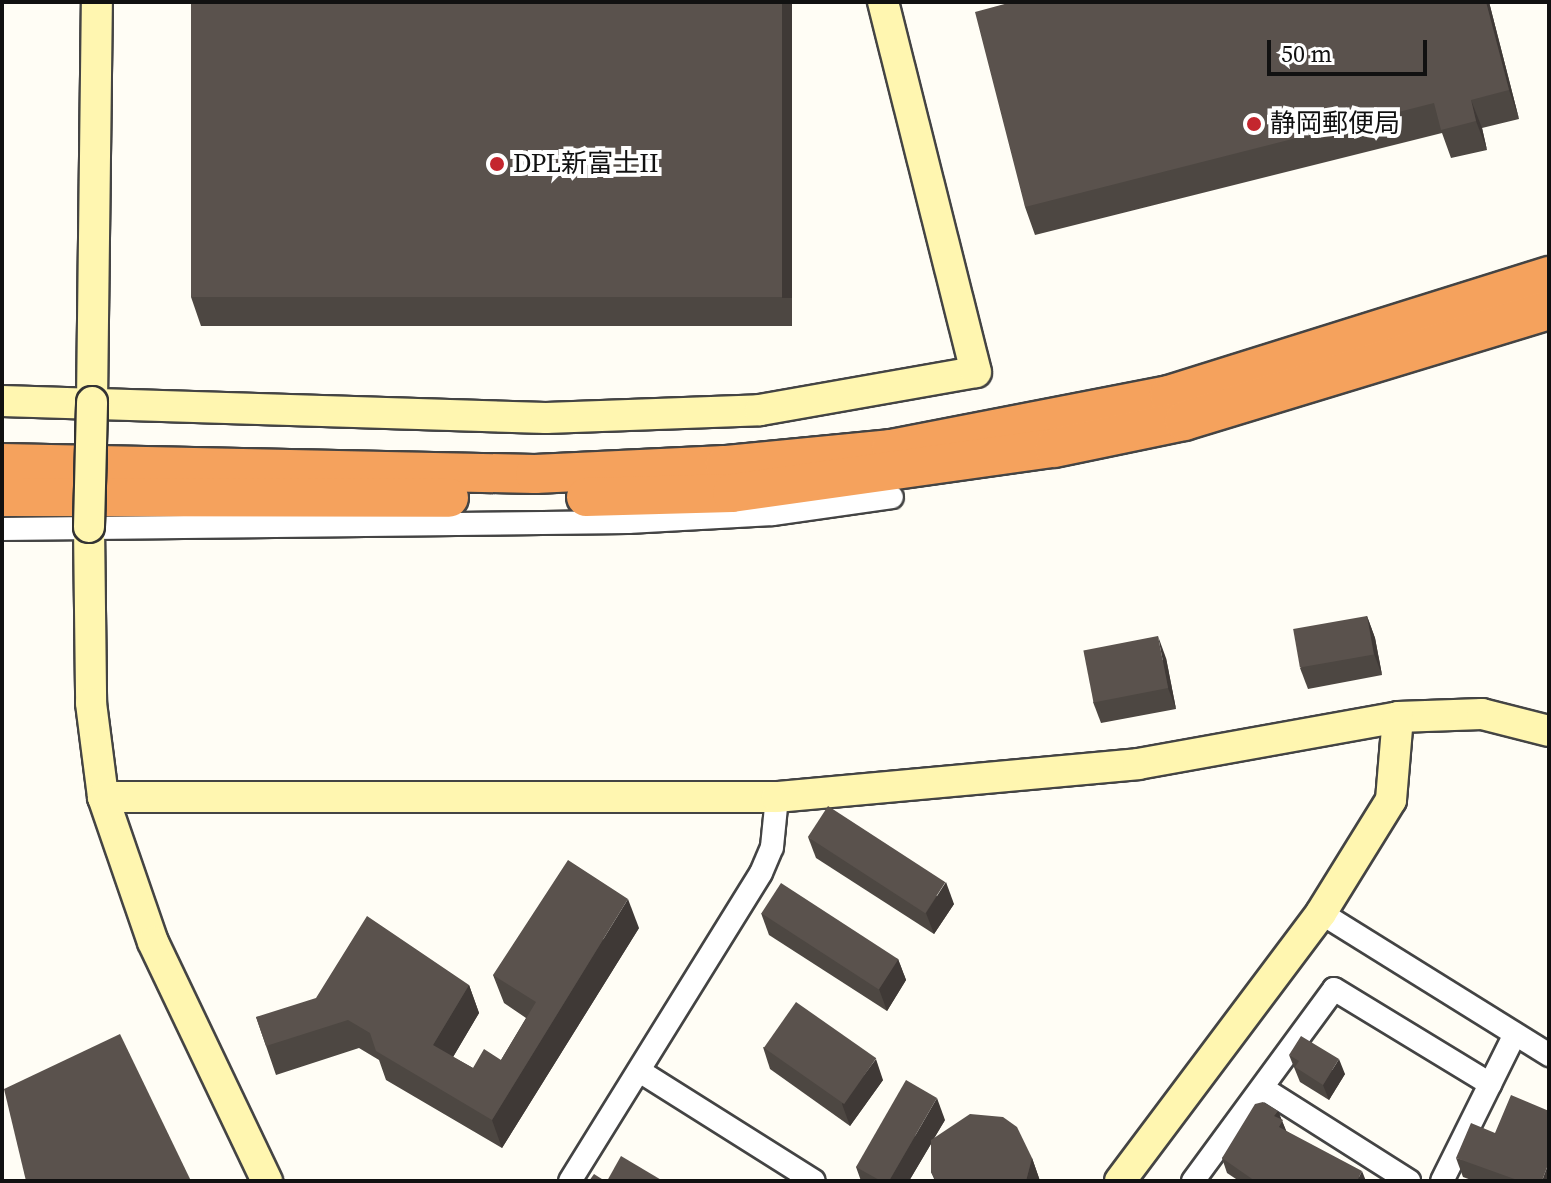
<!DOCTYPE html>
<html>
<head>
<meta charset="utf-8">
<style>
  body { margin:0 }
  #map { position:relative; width:1551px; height:1183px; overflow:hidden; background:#fffdf5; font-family:"Source Serif 4","Noto Sans JP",serif }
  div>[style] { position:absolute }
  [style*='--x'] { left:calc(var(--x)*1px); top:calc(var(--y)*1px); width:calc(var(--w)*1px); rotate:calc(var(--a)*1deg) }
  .roads { filter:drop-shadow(2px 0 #444) drop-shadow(-2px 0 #444) drop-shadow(0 2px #444) drop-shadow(0 -2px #444) }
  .street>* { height:22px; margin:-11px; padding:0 11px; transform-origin:11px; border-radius:11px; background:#fff }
  .secondary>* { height:30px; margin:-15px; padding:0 15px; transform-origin:15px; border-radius:15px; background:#fff6b0 }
  .highway>* { height:38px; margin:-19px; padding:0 19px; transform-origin:19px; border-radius:19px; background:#f5a25d }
  .bridges { filter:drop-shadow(2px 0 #333) drop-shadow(-2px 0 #333) drop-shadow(0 2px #333) drop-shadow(0 -2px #333) }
  .secondary-bridge>* { height:30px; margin:-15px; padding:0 15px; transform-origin:15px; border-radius:15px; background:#fff6b0 }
  .wall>* { inset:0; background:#4d4742 }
  .shaded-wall>* { inset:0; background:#3f3936; transform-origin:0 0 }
  .building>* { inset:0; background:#5a524d; transform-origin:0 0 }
  .dots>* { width:22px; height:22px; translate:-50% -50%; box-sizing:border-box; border:4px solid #fff; border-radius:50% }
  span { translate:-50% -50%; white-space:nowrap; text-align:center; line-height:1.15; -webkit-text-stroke:8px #fff; paint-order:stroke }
  .poi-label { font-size:26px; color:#111 }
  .left { translate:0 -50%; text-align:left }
  .frame { position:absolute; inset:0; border:4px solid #111; pointer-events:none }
  .scale { position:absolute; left:1267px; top:40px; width:160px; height:36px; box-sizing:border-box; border:4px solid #111; border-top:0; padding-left:10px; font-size:24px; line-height:28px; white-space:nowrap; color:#111; -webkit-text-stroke:6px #fff; paint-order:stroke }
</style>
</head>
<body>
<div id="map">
  <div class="roads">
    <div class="street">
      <div style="--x:2;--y:529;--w:626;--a:-0.64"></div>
      <div style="--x:628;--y:522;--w:145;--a:-3.2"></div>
      <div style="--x:773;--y:514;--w:120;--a:-8.1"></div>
      <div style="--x:1321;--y:913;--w:269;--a:31.9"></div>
      <div style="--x:641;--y:1072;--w:204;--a:32.2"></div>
      <div style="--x:1264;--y:1089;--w:172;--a:32.4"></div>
      <div style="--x:570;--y:1181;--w:362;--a:-58.2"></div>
      <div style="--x:761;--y:873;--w:28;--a:-67"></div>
      <div style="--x:772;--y:847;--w:50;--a:-84.3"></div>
      <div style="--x:1193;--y:1181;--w:238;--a:-53.7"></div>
      <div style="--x:1334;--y:989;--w:183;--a:31.3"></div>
      <div style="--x:1442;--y:1181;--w:164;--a:-63.6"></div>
    </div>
    <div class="secondary">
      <div style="--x:2;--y:401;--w:544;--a:1.79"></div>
      <div style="--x:546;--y:418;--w:214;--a:-2.1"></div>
      <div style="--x:760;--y:410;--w:219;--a:-10"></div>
      <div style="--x:976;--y:372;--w:382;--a:-104.1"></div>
      <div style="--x:92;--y:402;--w:400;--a:-89.3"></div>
      <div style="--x:89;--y:527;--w:176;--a:89.3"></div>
      <div style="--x:91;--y:703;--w:95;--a:82.7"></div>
      <div style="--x:103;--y:797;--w:153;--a:71"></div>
      <div style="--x:153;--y:942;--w:265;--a:64.5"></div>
      <div style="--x:103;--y:797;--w:674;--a:0"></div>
      <div style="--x:777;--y:797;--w:363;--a:-5.2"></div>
      <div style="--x:1138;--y:764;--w:264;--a:-10.2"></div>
      <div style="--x:1398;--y:717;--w:84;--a:-2"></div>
      <div style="--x:1482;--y:714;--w:69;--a:14.2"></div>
      <div style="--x:1120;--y:1181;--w:335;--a:-53.1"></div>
      <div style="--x:1321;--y:913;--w:133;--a:-58.2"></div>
      <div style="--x:1391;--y:800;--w:83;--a:-85.2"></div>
    </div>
    <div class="highway">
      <div style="--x:2;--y:463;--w:533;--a:1.18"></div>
      <div style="--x:535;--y:474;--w:190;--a:-2.7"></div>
      <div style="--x:725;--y:465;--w:167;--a:-5.5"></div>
      <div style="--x:891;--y:449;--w:283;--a:-11"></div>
      <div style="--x:1169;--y:395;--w:398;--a:-17.4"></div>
      <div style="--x:2;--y:497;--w:447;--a:0.1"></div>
      <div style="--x:586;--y:497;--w:146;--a:-1.6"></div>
      <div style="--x:732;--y:493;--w:325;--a:-8"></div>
      <div style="--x:1054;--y:448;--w:133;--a:-11.7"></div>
      <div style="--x:1184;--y:421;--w:382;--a:-16.9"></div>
    </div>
  </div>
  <div class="bridges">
    <div class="secondary-bridge">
      <div style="--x:89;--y:527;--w:125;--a:-88.6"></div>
    </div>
  </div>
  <div class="wall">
    <div style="clip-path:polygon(792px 2px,792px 326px,201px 326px,191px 297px)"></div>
    <div style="clip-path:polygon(1012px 2px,1489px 2px,1519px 119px,1482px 128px,1487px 150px,1451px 158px,1442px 133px,1035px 235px,1025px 207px)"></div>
    <div style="clip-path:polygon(1367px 616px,1375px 638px,1382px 675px,1308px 689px,1300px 668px)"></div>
    <div style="clip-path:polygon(1166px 658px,1176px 709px,1101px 723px,1093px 702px)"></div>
    <div style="clip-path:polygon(808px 837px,954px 904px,934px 934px,816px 858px)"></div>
    <div style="clip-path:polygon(761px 913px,898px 959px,906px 980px,887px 1011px,769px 935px)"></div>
    <div style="clip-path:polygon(639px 928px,502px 1148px,386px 1080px,379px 1060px,359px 1048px,276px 1075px,256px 1017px,469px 985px,479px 1013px,453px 1057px,473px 1068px,501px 1060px,526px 1018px,504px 1003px,493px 975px)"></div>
    <div style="clip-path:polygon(763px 1047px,883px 1080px,850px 1126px,770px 1069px)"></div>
    <div style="clip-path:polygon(1289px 1055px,1345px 1074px,1329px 1100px,1300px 1082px)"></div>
    <div style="clip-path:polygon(1278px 1111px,1286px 1131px,1366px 1181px,1239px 1181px,1227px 1173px,1222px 1158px)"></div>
    <div style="clip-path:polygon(945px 1120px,934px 1138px,1032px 1158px,1040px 1181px,935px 1181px,931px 1172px,931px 1144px,909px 1181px,861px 1181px,856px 1167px)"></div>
    <div style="clip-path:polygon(1456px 1158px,1549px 1181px,1474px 1181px,1463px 1177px)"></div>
  </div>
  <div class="shaded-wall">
    <div style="left:782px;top:2px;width:10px;height:296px"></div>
    <div style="clip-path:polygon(1486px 2px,1489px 2px,1519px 119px,1509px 90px)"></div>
    <div style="clip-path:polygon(1471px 100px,1482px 128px,1487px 150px,1476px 121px)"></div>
    <div style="clip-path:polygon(1367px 616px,1375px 638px,1382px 675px,1374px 654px)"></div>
    <div style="clip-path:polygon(1158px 636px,1166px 658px,1176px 709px,1168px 688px)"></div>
    <div style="clip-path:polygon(946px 882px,954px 904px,934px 934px,926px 913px)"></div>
    <div style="clip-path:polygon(628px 899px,639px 928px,502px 1148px,492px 1120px)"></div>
    <div style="clip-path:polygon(898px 959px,906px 980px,887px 1011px,879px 989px)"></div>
    <div style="clip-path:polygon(469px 985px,479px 1013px,443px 1074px,433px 1045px)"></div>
    <div style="clip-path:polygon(876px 1059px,883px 1080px,850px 1126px,842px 1104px)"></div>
    <div style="clip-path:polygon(1339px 1059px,1345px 1074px,1329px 1100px,1323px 1085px)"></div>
    <div style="clip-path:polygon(937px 1098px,945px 1120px,909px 1181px,889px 1181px)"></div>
    <div style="clip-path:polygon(1278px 1111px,1288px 1135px,1285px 1141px,1274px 1116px)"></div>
    <div style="clip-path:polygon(1032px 1158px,1040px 1181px,1026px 1181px)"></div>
    <div style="clip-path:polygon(1549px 1162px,1549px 1181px,1542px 1181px)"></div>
    <div style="clip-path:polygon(1362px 1171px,1366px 1181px,1357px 1181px)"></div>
  </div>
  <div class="building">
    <div style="left:191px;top:2px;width:591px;height:295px"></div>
    <div style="clip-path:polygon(1012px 2px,1486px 2px,1509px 90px,1471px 100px,1476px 121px,1441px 130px,1434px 103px,1025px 207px,975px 12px)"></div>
    <div style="left:1367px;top:616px;width:39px;height:75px;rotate:80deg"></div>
    <div style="left:1158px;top:636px;width:53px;height:76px;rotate:79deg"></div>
    <div style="left:828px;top:806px;width:140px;height:37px;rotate:33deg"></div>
    <div style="clip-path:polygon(568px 860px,628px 899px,492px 1120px,376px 1051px,370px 1033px,348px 1020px,266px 1046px,256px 1017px,316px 998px,367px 916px,469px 985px,433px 1045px,473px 1068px,484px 1049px,501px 1060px,536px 1002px,493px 975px)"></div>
    <div style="left:781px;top:883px;width:140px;height:36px;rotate:33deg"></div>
    <div style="left:796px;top:1002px;width:98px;height:56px;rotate:35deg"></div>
    <div style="clip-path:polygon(120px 1034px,191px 1181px,26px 1181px,4px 1089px)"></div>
    <div style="clip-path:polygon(1301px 1036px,1339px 1059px,1323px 1085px,1295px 1067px,1299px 1061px,1289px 1055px)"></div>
    <div style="clip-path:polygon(906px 1080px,937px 1098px,889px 1181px,881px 1181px,856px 1167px)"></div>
    <div style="clip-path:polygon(1511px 1095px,1549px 1111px,1549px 1162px,1542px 1181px,1520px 1181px,1456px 1158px,1471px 1123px,1495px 1133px)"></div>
    <div style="clip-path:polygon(1263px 1102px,1278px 1111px,1274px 1116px,1283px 1120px,1279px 1127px,1362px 1171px,1357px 1181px,1255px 1181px,1222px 1158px,1255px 1104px)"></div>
    <div style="clip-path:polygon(970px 1114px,1003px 1117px,1017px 1127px,1032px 1158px,1026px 1181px,936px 1181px,931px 1172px,931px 1140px)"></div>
    <div style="clip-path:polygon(621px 1156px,663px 1181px,607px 1181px)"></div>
    <div style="clip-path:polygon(594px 1174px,605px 1181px,589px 1181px)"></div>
  </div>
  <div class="dots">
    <div style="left:1254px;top:124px;background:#c4262e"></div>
    <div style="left:497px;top:164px;background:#c4262e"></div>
  </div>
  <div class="poi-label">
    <span class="left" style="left:1270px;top:124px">静岡郵便局</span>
    <span class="left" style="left:513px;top:164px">DPL新富士II</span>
  </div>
  <div class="frame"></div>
  <div class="scale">50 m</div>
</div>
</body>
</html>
